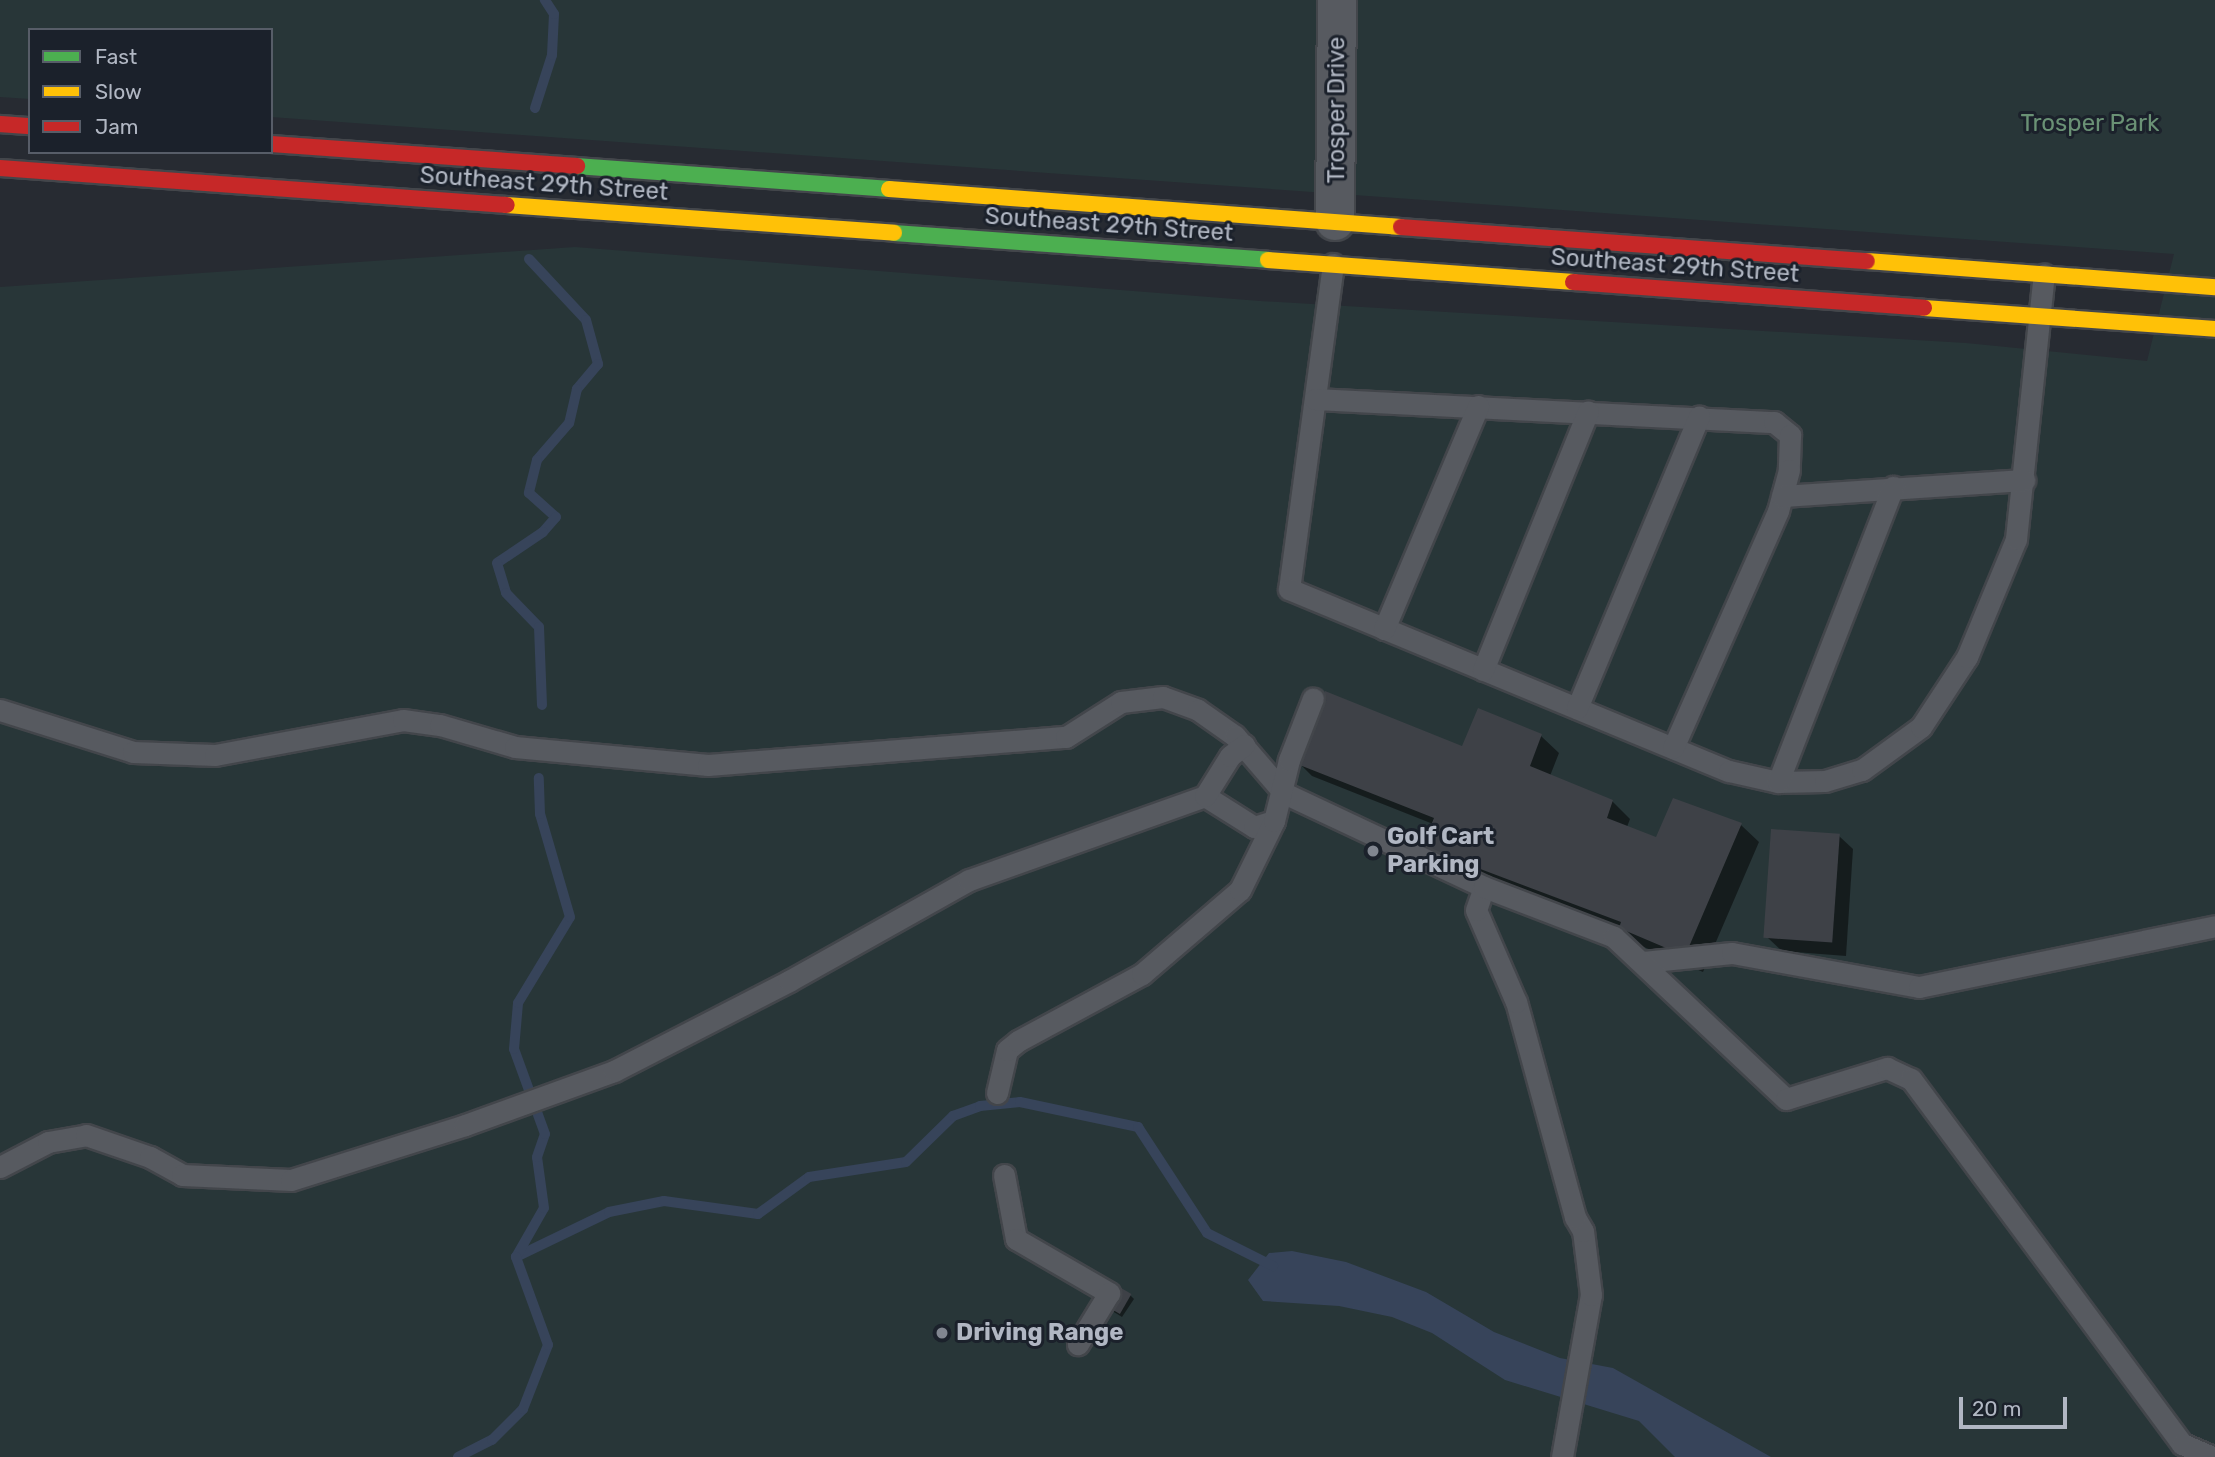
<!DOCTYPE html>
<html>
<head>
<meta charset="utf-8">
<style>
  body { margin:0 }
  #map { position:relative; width:2215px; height:1457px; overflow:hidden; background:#272b32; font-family:Rubik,sans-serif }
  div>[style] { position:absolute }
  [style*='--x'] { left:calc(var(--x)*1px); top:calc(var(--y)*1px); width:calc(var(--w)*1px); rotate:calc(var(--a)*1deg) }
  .green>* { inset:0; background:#283638 }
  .water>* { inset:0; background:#37445a }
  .shadow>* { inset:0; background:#0007 }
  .stream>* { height:10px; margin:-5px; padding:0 5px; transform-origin:5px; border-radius:5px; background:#37445a }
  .building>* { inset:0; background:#3e4147; transform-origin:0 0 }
  .roads { filter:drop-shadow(2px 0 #43464b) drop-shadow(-2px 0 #43464b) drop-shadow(0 2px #43464b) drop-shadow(0 -2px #43464b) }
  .lane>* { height:21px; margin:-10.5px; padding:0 10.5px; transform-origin:10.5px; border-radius:10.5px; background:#575a60 }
  .street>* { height:38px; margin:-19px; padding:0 19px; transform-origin:19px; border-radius:19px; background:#575a60 }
  .fast>* { height:16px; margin:-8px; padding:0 8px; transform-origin:8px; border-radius:8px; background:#4caf50 }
  .slow>* { height:16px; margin:-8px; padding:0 8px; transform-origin:8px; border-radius:8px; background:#ffc107 }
  .jam>* { height:16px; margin:-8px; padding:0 8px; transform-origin:8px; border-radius:8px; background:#c62828 }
  .dots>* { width:19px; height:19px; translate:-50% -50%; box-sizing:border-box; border:4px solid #1b212b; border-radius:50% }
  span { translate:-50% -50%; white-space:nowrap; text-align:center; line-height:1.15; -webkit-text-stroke:6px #1b212b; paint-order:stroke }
  .street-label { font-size:24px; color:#b1b7c3 }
  .park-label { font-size:24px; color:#6a9175 }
  .poi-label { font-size:24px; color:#b1b7c3; font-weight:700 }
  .left { translate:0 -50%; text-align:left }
  .legend { position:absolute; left:28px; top:28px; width:245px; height:126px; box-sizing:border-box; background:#1b212b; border:2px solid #575d68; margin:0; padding:9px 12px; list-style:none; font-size:21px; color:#b1b7c3 }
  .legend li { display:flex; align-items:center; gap:14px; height:35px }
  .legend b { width:35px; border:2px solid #575d68 }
  .scale { position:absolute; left:1959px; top:1397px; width:108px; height:32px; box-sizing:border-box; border:4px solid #b1b7c3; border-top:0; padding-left:9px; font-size:21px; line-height:24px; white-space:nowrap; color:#b1b7c3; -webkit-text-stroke:5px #1b212b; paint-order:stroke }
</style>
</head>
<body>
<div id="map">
  <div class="green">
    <div style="clip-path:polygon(0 0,2215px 0,2215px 1457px,0 1457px,0 287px,575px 247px,1260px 301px,1966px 343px,2147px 361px,2174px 254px,271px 117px,271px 30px,30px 30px,30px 99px,0 97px)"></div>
  </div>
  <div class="water">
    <div style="clip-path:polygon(1292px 1251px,1346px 1262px,1426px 1292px,1494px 1332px,1560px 1358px,1613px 1368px,1771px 1457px,1675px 1457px,1639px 1421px,1505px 1380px,1432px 1333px,1392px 1317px,1339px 1306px,1263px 1301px,1248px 1280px,1269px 1253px)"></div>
  </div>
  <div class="shadow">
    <div style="clip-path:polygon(1541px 736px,1559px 753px,1550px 776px,1612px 801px,1630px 819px,1627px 827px,1657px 839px,1741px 825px,1759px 842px,1703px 972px,1639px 945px,1628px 934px,1442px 864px,1424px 846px,1433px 824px,1312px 776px,1299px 763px,1463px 748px)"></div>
    <div style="clip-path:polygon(1839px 836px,1853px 849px,1846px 956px,1782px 951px,1768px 938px)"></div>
    <div style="clip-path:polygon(1130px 1295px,1134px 1299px,1122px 1317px,1096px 1301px)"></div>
  </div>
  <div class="stream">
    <div style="--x:535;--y:108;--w:56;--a:-72.2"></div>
    <div style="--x:552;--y:55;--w:41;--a:-87.2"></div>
    <div style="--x:554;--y:14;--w:17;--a:-123"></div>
    <div style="--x:529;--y:259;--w:83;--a:46.9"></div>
    <div style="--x:586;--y:320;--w:46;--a:74.7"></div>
    <div style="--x:598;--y:364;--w:33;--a:130"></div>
    <div style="--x:577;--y:389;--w:35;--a:103"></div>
    <div style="--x:569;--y:423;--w:49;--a:130.9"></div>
    <div style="--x:537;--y:460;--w:34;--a:104"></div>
    <div style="--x:529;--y:493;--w:36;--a:42"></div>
    <div style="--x:556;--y:517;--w:20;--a:131"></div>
    <div style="--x:543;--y:532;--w:55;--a:146"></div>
    <div style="--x:497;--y:563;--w:31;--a:73"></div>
    <div style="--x:506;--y:593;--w:47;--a:45.9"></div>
    <div style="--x:539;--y:627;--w:78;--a:87.8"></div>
    <div style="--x:516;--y:1257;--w:103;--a:-25.8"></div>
    <div style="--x:609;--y:1212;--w:56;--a:-11.3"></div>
    <div style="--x:664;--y:1201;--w:95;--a:7.9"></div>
    <div style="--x:758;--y:1214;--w:63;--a:-36"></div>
    <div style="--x:809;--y:1177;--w:98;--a:-8.8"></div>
    <div style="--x:906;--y:1162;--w:66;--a:-44.4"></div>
    <div style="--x:953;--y:1116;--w:29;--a:-20"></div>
    <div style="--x:980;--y:1106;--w:40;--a:-5.7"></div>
    <div style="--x:1020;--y:1102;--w:121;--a:12"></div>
    <div style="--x:1138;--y:1127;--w:126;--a:56.9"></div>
    <div style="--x:1207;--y:1233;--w:74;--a:26.6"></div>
    <div style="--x:516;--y:1257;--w:56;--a:-60.3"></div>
    <div style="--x:544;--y:1208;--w:51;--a:-97.8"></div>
    <div style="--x:537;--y:1157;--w:24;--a:-71"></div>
    <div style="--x:545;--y:1134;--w:90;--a:-110"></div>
    <div style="--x:514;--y:1049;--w:46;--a:-85"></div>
    <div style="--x:518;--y:1003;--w:100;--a:-58.8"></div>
    <div style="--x:570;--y:917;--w:107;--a:-106.2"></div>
    <div style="--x:540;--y:814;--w:36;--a:-92"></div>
    <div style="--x:458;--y:1457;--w:38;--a:-27"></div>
    <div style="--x:492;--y:1440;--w:44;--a:-45"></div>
    <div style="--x:523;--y:1409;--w:69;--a:-68.7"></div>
    <div style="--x:548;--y:1345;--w:94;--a:-110"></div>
  </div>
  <div class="building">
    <div style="clip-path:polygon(1325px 691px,1462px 746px,1478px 708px,1542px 734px,1530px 766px,1613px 800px,1607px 818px,1656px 837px,1673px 798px,1742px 823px,1685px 956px,1619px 928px,1621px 922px,1422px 847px,1434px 818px,1297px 764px)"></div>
    <div style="left:1771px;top:829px;width:69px;height:109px;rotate:4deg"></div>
    <div style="left:1102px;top:1277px;width:34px;height:23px;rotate:30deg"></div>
  </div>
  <div class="roads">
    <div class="lane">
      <div style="--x:1333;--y:264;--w:328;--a:97.7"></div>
      <div style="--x:1289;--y:589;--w:476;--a:22.5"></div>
      <div style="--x:1729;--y:771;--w:50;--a:12.7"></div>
      <div style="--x:1778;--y:782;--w:47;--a:-1.2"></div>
      <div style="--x:1825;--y:781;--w:39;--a:-17"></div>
      <div style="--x:1862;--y:770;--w:73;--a:-36.1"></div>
      <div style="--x:1921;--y:727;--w:84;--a:-56.7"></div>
      <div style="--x:1967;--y:657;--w:128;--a:-67.4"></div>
      <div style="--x:2016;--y:539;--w:266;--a:-84"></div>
      <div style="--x:1315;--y:399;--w:460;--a:2.9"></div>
      <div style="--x:1774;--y:422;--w:21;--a:39"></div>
      <div style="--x:1790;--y:435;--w:35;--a:92"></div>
      <div style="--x:1789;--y:470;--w:42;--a:105"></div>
      <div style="--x:1778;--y:511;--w:259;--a:113.9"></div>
      <div style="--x:1782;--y:496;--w:243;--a:-3.8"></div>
      <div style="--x:1384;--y:629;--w:242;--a:-67.1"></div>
      <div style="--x:1483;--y:670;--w:279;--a:-67.9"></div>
      <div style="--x:1577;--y:708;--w:316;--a:-67.3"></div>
      <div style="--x:0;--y:710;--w:139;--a:17.5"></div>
      <div style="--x:133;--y:752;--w:82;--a:2.1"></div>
      <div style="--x:215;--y:755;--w:191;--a:-10.5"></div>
      <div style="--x:403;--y:720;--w:37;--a:8"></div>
      <div style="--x:440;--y:725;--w:78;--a:16.3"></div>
      <div style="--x:515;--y:747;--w:194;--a:5.3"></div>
      <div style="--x:708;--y:765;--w:359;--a:-4.5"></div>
      <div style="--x:1066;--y:737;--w:65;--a:-32.5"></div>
      <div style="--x:1121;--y:702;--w:42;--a:-6.8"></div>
      <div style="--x:1163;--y:697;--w:37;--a:20"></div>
      <div style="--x:1198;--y:710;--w:45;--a:35.1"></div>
      <div style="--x:1235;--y:736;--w:75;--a:49.3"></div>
      <div style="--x:1284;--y:793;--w:221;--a:25.2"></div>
      <div style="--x:1778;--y:782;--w:317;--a:-68.7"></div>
      <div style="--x:1205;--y:796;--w:58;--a:32.3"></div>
      <div style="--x:1254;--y:827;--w:21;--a:-17"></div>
      <div style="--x:1643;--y:962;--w:89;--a:-5.8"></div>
      <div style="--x:1732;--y:953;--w:190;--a:10.3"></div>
      <div style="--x:1919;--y:987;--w:302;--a:-11.6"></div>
      <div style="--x:997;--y:1093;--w:44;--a:-76.9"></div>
      <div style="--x:1007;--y:1050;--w:14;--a:-39"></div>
      <div style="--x:1018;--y:1041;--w:141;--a:-28.4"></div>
      <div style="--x:1142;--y:974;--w:129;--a:-40.6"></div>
      <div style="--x:1240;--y:890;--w:77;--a:-63.8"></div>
      <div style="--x:1274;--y:821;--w:63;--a:-76.2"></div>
      <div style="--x:1289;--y:760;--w:66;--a:-68.8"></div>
      <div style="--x:0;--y:1167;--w:54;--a:-27.5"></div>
      <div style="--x:48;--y:1142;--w:39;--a:-10"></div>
      <div style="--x:86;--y:1135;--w:68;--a:19"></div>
      <div style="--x:150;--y:1157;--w:37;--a:29"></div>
      <div style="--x:182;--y:1175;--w:109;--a:2.6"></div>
      <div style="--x:291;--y:1180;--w:182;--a:-17.5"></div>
      <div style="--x:465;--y:1125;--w:158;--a:-19.9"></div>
      <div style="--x:614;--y:1071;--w:197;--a:-27.2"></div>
      <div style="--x:789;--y:981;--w:206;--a:-29.3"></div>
      <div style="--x:969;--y:880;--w:251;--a:-19.6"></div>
      <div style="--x:1205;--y:796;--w:47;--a:-58"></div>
      <div style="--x:1230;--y:756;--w:18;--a:-38"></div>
      <div style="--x:1004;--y:1175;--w:65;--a:79.4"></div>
      <div style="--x:1016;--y:1239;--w:108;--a:30.1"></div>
      <div style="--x:1109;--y:1293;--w:60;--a:121.3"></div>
      <div style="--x:1562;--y:1457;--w:165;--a:-79.9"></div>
      <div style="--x:1591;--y:1295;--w:64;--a:-97.1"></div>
      <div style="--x:1583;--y:1231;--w:16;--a:-120"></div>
      <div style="--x:1575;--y:1217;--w:223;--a:-105.3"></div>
      <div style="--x:1516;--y:1002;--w:100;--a:-113.5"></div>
      <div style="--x:1476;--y:910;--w:24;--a:-71"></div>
      <div style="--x:1484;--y:887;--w:139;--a:21"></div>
      <div style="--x:1614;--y:937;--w:236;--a:43.3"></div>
      <div style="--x:1786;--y:1099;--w:106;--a:-17.1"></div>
      <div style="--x:1887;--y:1068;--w:26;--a:25"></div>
      <div style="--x:1911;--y:1079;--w:455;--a:53.4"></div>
      <div style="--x:2182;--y:1444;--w:33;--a:23"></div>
    </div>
    <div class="street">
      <div style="--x:1335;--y:221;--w:221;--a:-89.5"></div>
    </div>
    <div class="fast">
      <div style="--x:577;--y:166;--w:313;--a:4.2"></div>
      <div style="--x:894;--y:233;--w:375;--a:4.1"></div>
    </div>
    <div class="slow">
      <div style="--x:889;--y:189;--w:513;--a:4.24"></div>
      <div style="--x:507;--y:205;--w:388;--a:4.1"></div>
      <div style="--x:1268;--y:260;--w:306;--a:4.1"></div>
      <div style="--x:1867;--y:261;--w:349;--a:4.3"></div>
      <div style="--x:1924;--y:308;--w:292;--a:4.1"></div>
    </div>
    <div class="jam">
      <div style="--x:0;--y:124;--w:30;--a:4"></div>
      <div style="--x:271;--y:144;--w:307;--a:4.1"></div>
      <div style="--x:0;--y:168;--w:508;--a:4.17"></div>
      <div style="--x:1401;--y:227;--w:467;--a:4.2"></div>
      <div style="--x:1573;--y:282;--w:352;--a:4.2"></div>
    </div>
  </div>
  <div class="dots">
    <div style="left:1373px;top:851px;background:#818690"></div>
    <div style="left:942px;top:1333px;background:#818690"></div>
  </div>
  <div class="street-label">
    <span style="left:1337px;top:110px;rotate:-90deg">Trosper Drive</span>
    <span style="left:544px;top:184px;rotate:4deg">Southeast 29th Street</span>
    <span style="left:1109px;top:225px;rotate:4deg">Southeast 29th Street</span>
    <span style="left:1675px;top:266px;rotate:4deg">Southeast 29th Street</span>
  </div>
  <div class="park-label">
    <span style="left:2090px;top:124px">Trosper Park</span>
  </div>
  <div class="poi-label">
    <span class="left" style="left:1387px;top:851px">Golf Cart<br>Parking</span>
    <span class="left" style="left:956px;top:1333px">Driving Range</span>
  </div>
  <ul class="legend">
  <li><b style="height:9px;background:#4caf50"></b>Fast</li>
  <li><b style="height:9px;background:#ffc107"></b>Slow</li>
  <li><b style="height:9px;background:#c62828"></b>Jam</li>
  </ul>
  <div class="scale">20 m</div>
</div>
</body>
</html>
